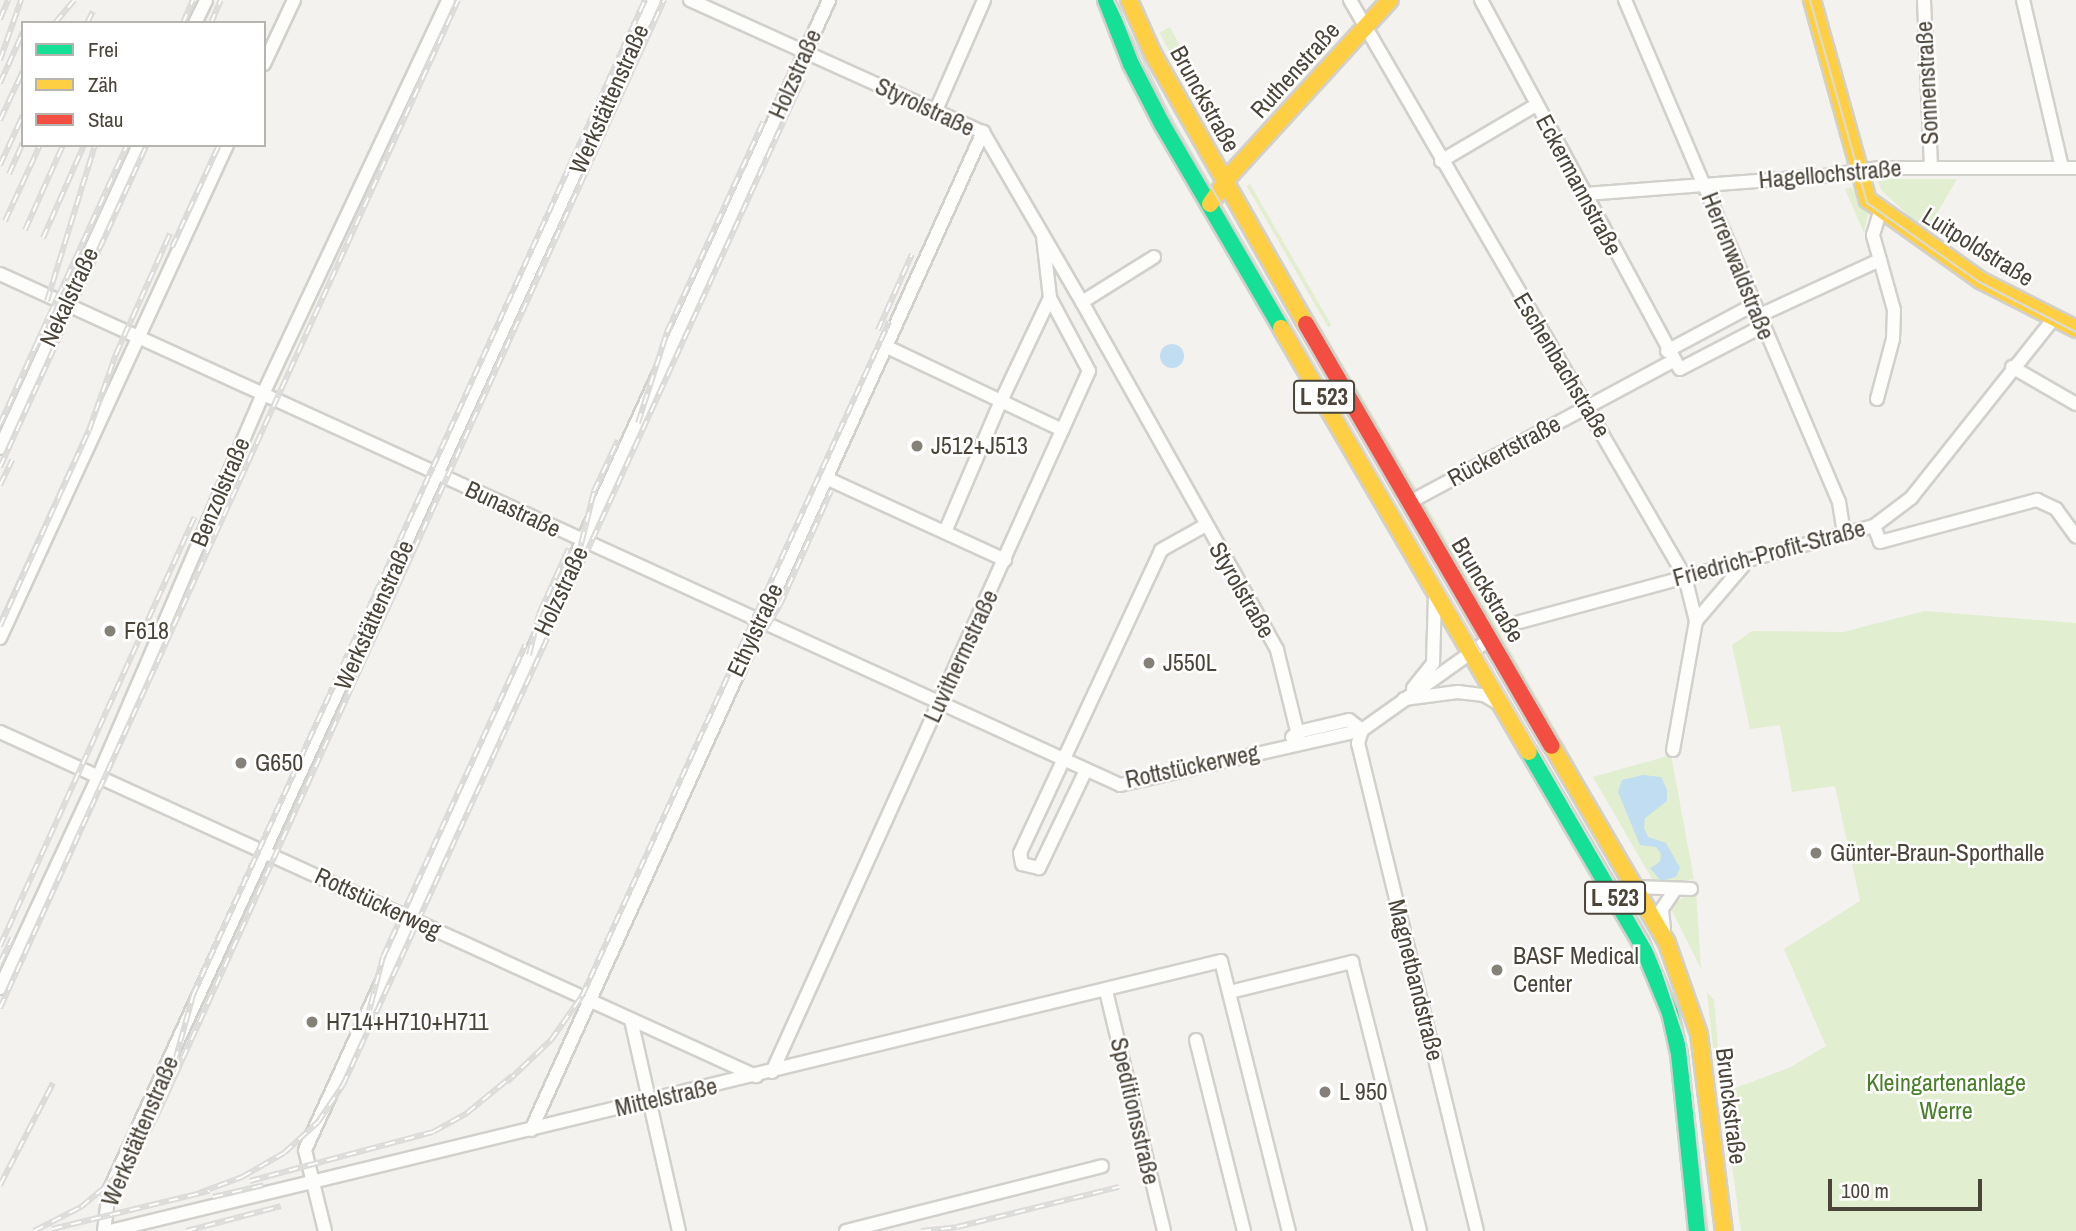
<!DOCTYPE html>
<html>
<head>
<meta charset="utf-8">
<style>
  body { margin:0 }
  #map { position:relative; width:2076px; height:1231px; overflow:hidden; background:#f4f2ee; font-family:"Archivo Narrow",sans-serif }
  div>[style] { position:absolute }
  [style*='--x'] { left:calc(var(--x)*1px); top:calc(var(--y)*1px); width:calc(var(--w)*1px); rotate:calc(var(--a)*1deg) }
  .green>* { inset:0; background:#e1eecf; transform-origin:0 0 }
  .water>* { inset:0; background:#c0ddf1 }
  .round { border-radius:50% }
  .roads { filter:drop-shadow(2px 0 #d2d0cb) drop-shadow(-2px 0 #d2d0cb) drop-shadow(0 2px #d2d0cb) drop-shadow(0 -2px #d2d0cb) }
  .street>* { height:12px; margin:-6px; padding:0 6px; transform-origin:6px; border-radius:6px; background:#fdfdfc }
  .fast>* { height:16px; margin:-8px; padding:0 8px; transform-origin:8px; border-radius:8px; background:#16e098 }
  .slow>* { height:16px; margin:-8px; padding:0 8px; transform-origin:8px; border-radius:8px; background:#ffcf43 }
  .jam>* { height:16px; margin:-8px; padding:0 8px; transform-origin:8px; border-radius:8px; background:#f24e42 }
  .tram>* { height:2px; margin:-1px; padding:0 1px; transform-origin:1px; border-radius:1px; background:#dbdbda }
  .rail>* { height:6px; margin-top:-3px; transform-origin:0; background:repeating-linear-gradient(90deg,#fff 0 10px,#dbdbda 0 20px); box-sizing:border-box; border-block:2px solid #dbdbda }
  .dots>* { width:19px; height:19px; translate:-50% -50%; box-sizing:border-box; border:4px solid #fff; border-radius:50% }
  span { translate:-50% -50%; white-space:nowrap; text-align:center; line-height:1.15; -webkit-text-stroke:5px #fff; paint-order:stroke }
  .shield-label span { padding:2px 5px; background:#fff; border:2px solid; border-radius:5px; -webkit-text-stroke-width:0 }
  .shield-label { font-size:23px; color:#4b4439; font-weight:700 }
  .street-label { font-size:24px; color:#4b4439 }
  .poi-label { font-size:24px; color:#4b4439 }
  .left { translate:0 -50%; text-align:left }
  .park-label { font-size:24px; color:#4a7f2a }
  .legend { position:absolute; left:21px; top:21px; width:245px; height:126px; box-sizing:border-box; background:#fff; border:2px solid #b7b4b0; margin:0; padding:9px 12px; list-style:none; font-size:21px; color:#4b4439 }
  .legend li { display:flex; align-items:center; gap:14px; height:35px }
  .legend b { width:35px; border:2px solid #b7b4b0 }
  .scale { position:absolute; left:1828px; top:1179px; width:154px; height:32px; box-sizing:border-box; border:4px solid #4b4439; border-top:0; padding-left:9px; font-size:21px; line-height:24px; white-space:nowrap; color:#4b4439; -webkit-text-stroke:5px #fff; paint-order:stroke }
</style>
</head>
<body>
<div id="map">
  <div class="green">
    <div style="left:1170px;top:27px;width:54px;height:12px;rotate:62deg"></div>
    <div style="left:1197px;top:82px;width:76px;height:11px;rotate:60deg"></div>
    <div style="clip-path:polygon(1234px 179px,1465px 571px,1579px 770px,1573px 772px)"></div>
    <div style="clip-path:polygon(1885px 179px,1957px 179px,1926px 232px,1881px 190px,1878px 182px)"></div>
    <div style="left:1250px;top:184px;width:163px;height:4px;rotate:60deg"></div>
    <div style="clip-path:polygon(1851px 187px,1868px 214px,1864px 233px,1845px 189px)"></div>
    <div style="clip-path:polygon(1925px 611px,2076px 623px,2076px 1231px,1741px 1231px,1722px 1093px,1789px 1068px,1826px 1046px,1784px 949px,1860px 901px,1835px 786px,1792px 792px,1780px 725px,1750px 729px,1732px 645px,1752px 631px,1843px 632px)"></div>
    <div style="clip-path:polygon(1671px 755px,1694px 879px,1656px 886px,1593px 777px)"></div>
    <div style="clip-path:polygon(1696px 891px,1701px 969px,1669px 905px)"></div>
    <div style="clip-path:polygon(1707px 992px,1714px 1000px,1719px 1059px,1715px 1066px)"></div>
  </div>
  <div class="water">
    <div class="round" style="left:1160px;top:344px;width:24px;height:24px"></div>
    <div style="clip-path:polygon(1643px 775px,1661px 777px,1667px 790px,1667px 801px,1645px 818px,1644px 828px,1648px 837px,1666px 843px,1680px 868px,1676px 877px,1661px 881px,1650px 868px,1660px 862px,1661px 854px,1656px 847px,1640px 845px,1618px 792px,1622px 780px)"></div>
  </div>
  <div class="roads">
    <div class="street">
      <div style="--x:690;--y:0;--w:321;--a:24.3"></div>
      <div style="--x:983;--y:132;--w:197;--a:59.8"></div>
      <div style="--x:1350;--y:0;--w:667;--a:59.86"></div>
      <div style="--x:1685;--y:577;--w:45;--a:76"></div>
      <div style="--x:1696;--y:621;--w:131;--a:100.1"></div>
      <div style="--x:1481;--y:0;--w:419;--a:61.7"></div>
      <div style="--x:1680;--y:369;--w:93;--a:-27.4"></div>
      <div style="--x:1625;--y:0;--w:546;--a:66.91"></div>
      <div style="--x:1839;--y:502;--w:32;--a:81"></div>
      <div style="--x:1924;--y:0;--w:167;--a:87.6"></div>
      <div style="--x:2023;--y:0;--w:172;--a:76.9"></div>
      <div style="--x:195;--y:23;--w:25;--a:-64"></div>
      <div style="--x:264;--y:64;--w:71;--a:-64.9"></div>
      <div style="--x:936;--y:110;--w:120;--a:-66.4"></div>
      <div style="--x:1441;--y:161;--w:110;--a:-30.5"></div>
      <div style="--x:1585;--y:194;--w:242;--a:-4.3"></div>
      <div style="--x:1826;--y:176;--w:54;--a:-8.6"></div>
      <div style="--x:1879;--y:168;--w:197;--a:0"></div>
      <div style="--x:1154;--y:257;--w:85;--a:148"></div>
      <div style="--x:1082;--y:302;--w:399;--a:60.7"></div>
      <div style="--x:1277;--y:650;--w:96;--a:76.1"></div>
      <div style="--x:0;--y:274;--w:1231;--a:24.52"></div>
      <div style="--x:1120;--y:785;--w:248;--a:-12.8"></div>
      <div style="--x:1362;--y:730;--w:157;--a:-35.4"></div>
      <div style="--x:1758;--y:316;--w:134;--a:-24.7"></div>
      <div style="--x:1880;--y:260;--w:26;--a:-106"></div>
      <div style="--x:1873;--y:235;--w:24;--a:-73"></div>
      <div style="--x:885;--y:346;--w:128;--a:25.4"></div>
      <div style="--x:1001;--y:401;--w:114;--a:-64.6"></div>
      <div style="--x:1667;--y:351;--w:98;--a:-28.1"></div>
      <div style="--x:2012;--y:367;--w:74;--a:30"></div>
      <div style="--x:1877;--y:399;--w:62;--a:-75.1"></div>
      <div style="--x:1893;--y:339;--w:29;--a:-88"></div>
      <div style="--x:1894;--y:310;--w:52;--a:-105.6"></div>
      <div style="--x:0;--y:448;--w:333;--a:-65.4"></div>
      <div style="--x:826;--y:478;--w:197;--a:24.6"></div>
      <div style="--x:1410;--y:502;--w:298;--a:-28.2"></div>
      <div style="--x:1874;--y:526;--w:17;--a:69"></div>
      <div style="--x:1880;--y:542;--w:163;--a:-15"></div>
      <div style="--x:2037;--y:500;--w:21;--a:25"></div>
      <div style="--x:2056;--y:509;--w:34;--a:54"></div>
      <div style="--x:945;--y:532;--w:142;--a:-66.9"></div>
      <div style="--x:1001;--y:401;--w:68;--a:25.4"></div>
      <div style="--x:1696;--y:621;--w:72;--a:-49.5"></div>
      <div style="--x:1520;--y:622;--w:367;--a:-15.2"></div>
      <div style="--x:1874;--y:526;--w:46;--a:-37.1"></div>
      <div style="--x:1911;--y:498;--w:230;--a:-51.5"></div>
      <div style="--x:0;--y:638;--w:543;--a:-65.28"></div>
      <div style="--x:1413;--y:688;--w:32;--a:-51"></div>
      <div style="--x:1433;--y:663;--w:68;--a:-88.3"></div>
      <div style="--x:1404;--y:699;--w:54;--a:-7.4"></div>
      <div style="--x:1458;--y:692;--w:26;--a:7"></div>
      <div style="--x:1484;--y:695;--w:16;--a:30"></div>
      <div style="--x:1362;--y:730;--w:14;--a:107"></div>
      <div style="--x:1358;--y:743;--w:502;--a:76.3"></div>
      <div style="--x:0;--y:732;--w:831;--a:24.47"></div>
      <div style="--x:1292;--y:737;--w:8;--a:-40"></div>
      <div style="--x:1298;--y:732;--w:52;--a:-13.2"></div>
      <div style="--x:1349;--y:720;--w:16;--a:38"></div>
      <div style="--x:1086;--y:770;--w:109;--a:115.6"></div>
      <div style="--x:1039;--y:868;--w:17;--a:-167"></div>
      <div style="--x:1022;--y:864;--w:11;--a:-100"></div>
      <div style="--x:1020;--y:853;--w:334;--a:-65"></div>
      <div style="--x:1161;--y:550;--w:49;--a:-29.2"></div>
      <div style="--x:1635;--y:887;--w:56;--a:2"></div>
      <div style="--x:1664;--y:929;--w:20;--a:-96"></div>
      <div style="--x:1662;--y:909;--w:22;--a:-56"></div>
      <div style="--x:0;--y:988;--w:233;--a:-65.1"></div>
      <div style="--x:98;--y:777;--w:417;--a:-66.7"></div>
      <div style="--x:263;--y:394;--w:435;--a:-64.8"></div>
      <div style="--x:1106;--y:991;--w:247;--a:76.4"></div>
      <div style="--x:1230;--y:992;--w:126;--a:-13.8"></div>
      <div style="--x:1352;--y:962;--w:277;--a:75.8"></div>
      <div style="--x:631;--y:1020;--w:216;--a:77.2"></div>
      <div style="--x:1196;--y:1040;--w:197;--a:75.9"></div>
      <div style="--x:772;--y:1072;--w:769;--a:-65.67"></div>
      <div style="--x:1089;--y:371;--w:83;--a:-118.1"></div>
      <div style="--x:1050;--y:298;--w:61;--a:-96.5"></div>
      <div style="--x:531;--y:1130;--w:1096;--a:-65.63"></div>
      <div style="--x:104;--y:1231;--w:40;--a:-82.9"></div>
      <div style="--x:109;--y:1191;--w:1310;--a:-65.41"></div>
      <div style="--x:110;--y:1231;--w:1143;--a:-13.66"></div>
      <div style="--x:1221;--y:961;--w:278;--a:75.9"></div>
      <div style="--x:325;--y:1231;--w:83;--a:-103.9"></div>
      <div style="--x:305;--y:1150;--w:1264;--a:-65.5"></div>
      <div style="--x:846;--y:1231;--w:264;--a:-14.2"></div>
    </div>
    <div class="fast">
      <div style="--x:1106;--y:0;--w:69;--a:68.7"></div>
      <div style="--x:1131;--y:64;--w:68;--a:62.7"></div>
      <div style="--x:1162;--y:124;--w:236;--a:59.7"></div>
      <div style="--x:1529;--y:752;--w:221;--a:59.6"></div>
      <div style="--x:1641;--y:943;--w:76;--a:67.5"></div>
      <div style="--x:1670;--y:1013;--w:42;--a:77.6"></div>
      <div style="--x:1679;--y:1054;--w:178;--a:84.2"></div>
    </div>
    <div class="slow">
      <div style="--x:1129;--y:0;--w:59;--a:66"></div>
      <div style="--x:1153;--y:54;--w:310;--a:60.5"></div>
      <div style="--x:1812;--y:0;--w:208;--a:74.4"></div>
      <div style="--x:1868;--y:200;--w:138;--a:35.5"></div>
      <div style="--x:1980;--y:280;--w:108;--a:27"></div>
      <div style="--x:1210;--y:204;--w:38;--a:-55"></div>
      <div style="--x:1232;--y:173;--w:234;--a:-47.6"></div>
      <div style="--x:1281;--y:328;--w:491;--a:59.7"></div>
      <div style="--x:1552;--y:746;--w:228;--a:59.7"></div>
      <div style="--x:1667;--y:943;--w:96;--a:70.6"></div>
      <div style="--x:1699;--y:1034;--w:199;--a:82.8"></div>
    </div>
    <div class="jam">
      <div style="--x:1306;--y:324;--w:488;--a:59.8"></div>
    </div>
  </div>
  <div class="tram">
    <div style="--x:1114;--y:0;--w:129;--a:64.2"></div>
    <div style="--x:1170;--y:116;--w:970;--a:59.87"></div>
    <div style="--x:1657;--y:955;--w:92;--a:71.6"></div>
    <div style="--x:1686;--y:1042;--w:190;--a:83.4"></div>
    <div style="--x:1810;--y:0;--w:211;--a:74.3"></div>
    <div style="--x:1867;--y:203;--w:137;--a:35.2"></div>
    <div style="--x:1979;--y:282;--w:109;--a:27.3"></div>
  </div>
  <div class="rail">
    <div style="--x:0;--y:19;--w:21;--a:-67"></div>
    <div style="--x:55;--y:23;--w:30;--a:-50"></div>
    <div style="--x:87;--y:23;--w:13;--a:-63"></div>
    <div style="--x:183;--y:23;--w:25;--a:-67"></div>
    <div style="--x:211;--y:23;--w:25;--a:-67"></div>
    <div style="--x:0;--y:60;--w:64;--a:-70.7"></div>
    <div style="--x:0;--y:83;--w:56;--a:-65.7"></div>
    <div style="--x:0;--y:120;--w:54;--a:-64.9"></div>
    <div style="--x:0;--y:165;--w:55;--a:-65.3"></div>
    <div style="--x:9;--y:174;--w:34;--a:-66"></div>
    <div style="--x:5;--y:221;--w:84;--a:-65.3"></div>
    <div style="--x:25;--y:230;--w:93;--a:-65.9"></div>
    <div style="--x:43;--y:238;--w:102;--a:-66.2"></div>
    <div style="--x:172;--y:247;--w:112;--a:-65.3"></div>
    <div style="--x:47;--y:301;--w:163;--a:-72.9"></div>
    <div style="--x:878;--y:330;--w:83;--a:-65.9"></div>
    <div style="--x:638;--y:423;--w:96;--a:-72.3"></div>
    <div style="--x:667;--y:332;--w:231;--a:-65.4"></div>
    <div style="--x:0;--y:424;--w:307;--a:-65.5"></div>
    <div style="--x:0;--y:467;--w:354;--a:-65.5"></div>
    <div style="--x:0;--y:485;--w:28;--a:-64"></div>
    <div style="--x:577;--y:561;--w:72;--a:-76.3"></div>
    <div style="--x:594;--y:491;--w:56;--a:-64.8"></div>
    <div style="--x:0;--y:626;--w:215;--a:-65.6"></div>
    <div style="--x:89;--y:430;--w:81;--a:-70.4"></div>
    <div style="--x:116;--y:354;--w:132;--a:-65.8"></div>
    <div style="--x:529;--y:655;--w:42;--a:-76.3"></div>
    <div style="--x:539;--y:614;--w:72;--a:-65.6"></div>
    <div style="--x:737;--y:675;--w:82;--a:-58.4"></div>
    <div style="--x:780;--y:605;--w:125;--a:-65.9"></div>
    <div style="--x:0;--y:946;--w:471;--a:-65.6"></div>
    <div style="--x:0;--y:963;--w:28;--a:-64"></div>
    <div style="--x:0;--y:1008;--w:1107;--a:-65.56"></div>
    <div style="--x:366;--y:1023;--w:68;--a:-75.6"></div>
    <div style="--x:383;--y:957;--w:343;--a:-65.5"></div>
    <div style="--x:175;--y:1061;--w:68;--a:-74.7"></div>
    <div style="--x:193;--y:995;--w:1093;--a:-65.57"></div>
    <div style="--x:507;--y:1082;--w:61;--a:-43.7"></div>
    <div style="--x:551;--y:1040;--w:54;--a:-54.8"></div>
    <div style="--x:582;--y:996;--w:741;--a:-65.51"></div>
    <div style="--x:250;--y:1181;--w:189;--a:-15"></div>
    <div style="--x:433;--y:1132;--w:39;--a:-29"></div>
    <div style="--x:467;--y:1113;--w:58;--a:-39.4"></div>
    <div style="--x:0;--y:1185;--w:115;--a:-62.5"></div>
    <div style="--x:199;--y:1193;--w:46;--a:-20.4"></div>
    <div style="--x:242;--y:1177;--w:48;--a:-29.7"></div>
    <div style="--x:284;--y:1153;--w:46;--a:-42.4"></div>
    <div style="--x:318;--y:1122;--w:45;--a:-56"></div>
    <div style="--x:343;--y:1085;--w:1106;--a:-65.43"></div>
    <div style="--x:213;--y:1197;--w:52;--a:-13.2"></div>
    <div style="--x:52;--y:1229;--w:162;--a:-13.6"></div>
    <div style="--x:34;--y:1231;--w:53;--a:-27.1"></div>
    <div style="--x:81;--y:1207;--w:39;--a:-40"></div>
    <div style="--x:111;--y:1182;--w:40;--a:-49"></div>
    <div style="--x:137;--y:1152;--w:44;--a:-61.7"></div>
    <div style="--x:158;--y:1113;--w:1223;--a:-65.55"></div>
    <div style="--x:186;--y:1231;--w:98;--a:-14.7"></div>
    <div style="--x:921;--y:1231;--w:36;--a:-6"></div>
    <div style="--x:957;--y:1227;--w:167;--a:-13.9"></div>
  </div>
  <div class="dots">
    <div style="left:917px;top:446px;background:#868178"></div>
    <div style="left:110px;top:631px;background:#868178"></div>
    <div style="left:1149px;top:663px;background:#868178"></div>
    <div style="left:241px;top:763px;background:#868178"></div>
    <div style="left:1816px;top:853px;background:#868178"></div>
    <div style="left:1497px;top:970px;background:#868178"></div>
    <div style="left:312px;top:1022px;background:#868178"></div>
    <div style="left:1325px;top:1092px;background:#868178"></div>
  </div>
  <div class="shield-label">
    <span style="left:1324px;top:397px">L 523</span>
    <span style="left:1615px;top:898px">L 523</span>
  </div>
  <div class="street-label">
    <span style="left:1295px;top:70px;rotate:-48deg">Ruthenstraße</span>
    <span style="left:795px;top:74px;rotate:-66deg">Holzstraße</span>
    <span style="left:1927px;top:83px;rotate:-93deg">Sonnenstraße</span>
    <span style="left:609px;top:99px;rotate:-66deg">Werkstättenstraße</span>
    <span style="left:1205px;top:99px;rotate:61deg">Brunckstraße</span>
    <span style="left:925px;top:107px;rotate:25deg">Styrolstraße</span>
    <span style="left:1830px;top:174px;rotate:-5deg">Hagellochstraße</span>
    <span style="left:1579px;top:185px;rotate:62deg">Eckermannstraße</span>
    <span style="left:1978px;top:247px;rotate:32deg">Luitpoldstraße</span>
    <span style="left:1738px;top:266px;rotate:68deg">Herrenwaldstraße</span>
    <span style="left:69px;top:297px;rotate:-65deg">Nekalstraße</span>
    <span style="left:1562px;top:365px;rotate:59deg">Eschenbachstraße</span>
    <span style="left:1504px;top:451px;rotate:-28deg">Rückertstraße</span>
    <span style="left:220px;top:492px;rotate:-67deg">Benzolstraße</span>
    <span style="left:513px;top:509px;rotate:25deg">Bunastraße</span>
    <span style="left:1769px;top:553px;rotate:-15deg">Friedrich-Profit-Straße</span>
    <span style="left:1242px;top:590px;rotate:60deg">Styrolstraße</span>
    <span style="left:1488px;top:590px;rotate:59deg">Brunckstraße</span>
    <span style="left:561px;top:591px;rotate:-65deg">Holzstraße</span>
    <span style="left:374px;top:615px;rotate:-66deg">Werkstättenstraße</span>
    <span style="left:755px;top:630px;rotate:-65deg">Ethylstraße</span>
    <span style="left:961px;top:656px;rotate:-65deg">Luvithermstraße</span>
    <span style="left:1192px;top:766px;rotate:-12deg">Rottstückerweg</span>
    <span style="left:378px;top:903px;rotate:25deg">Rottstückerweg</span>
    <span style="left:1416px;top:980px;rotate:76deg">Magnetbandstraße</span>
    <span style="left:666px;top:1097px;rotate:-13deg">Mittelstraße</span>
    <span style="left:1731px;top:1106px;rotate:83deg">Brunckstraße</span>
    <span style="left:1135px;top:1111px;rotate:77deg">Speditionsstraße</span>
    <span style="left:140px;top:1131px;rotate:-67deg">Werkstättenstraße</span>
  </div>
  <div class="poi-label">
    <span class="left" style="left:931px;top:446px">J512+J513</span>
    <span class="left" style="left:124px;top:631px">F618</span>
    <span class="left" style="left:1163px;top:663px">J550L</span>
    <span class="left" style="left:255px;top:763px">G650</span>
    <span class="left" style="left:1830px;top:853px">Günter-Braun-Sporthalle</span>
    <span class="left" style="left:1513px;top:970px">BASF Medical<br>Center</span>
    <span class="left" style="left:326px;top:1022px">H714+H710+H711</span>
    <span class="left" style="left:1339px;top:1092px">L 950</span>
  </div>
  <div class="park-label">
    <span style="left:1946px;top:1097px">Kleingartenanlage<br>Werre</span>
  </div>
  <ul class="legend">
  <li><b style="height:9px;background:#16e098"></b>Frei</li>
  <li><b style="height:9px;background:#ffcf43"></b>Zäh</li>
  <li><b style="height:9px;background:#f24e42"></b>Stau</li>
  </ul>
  <div class="scale">100 m</div>
</div>
</body>
</html>
